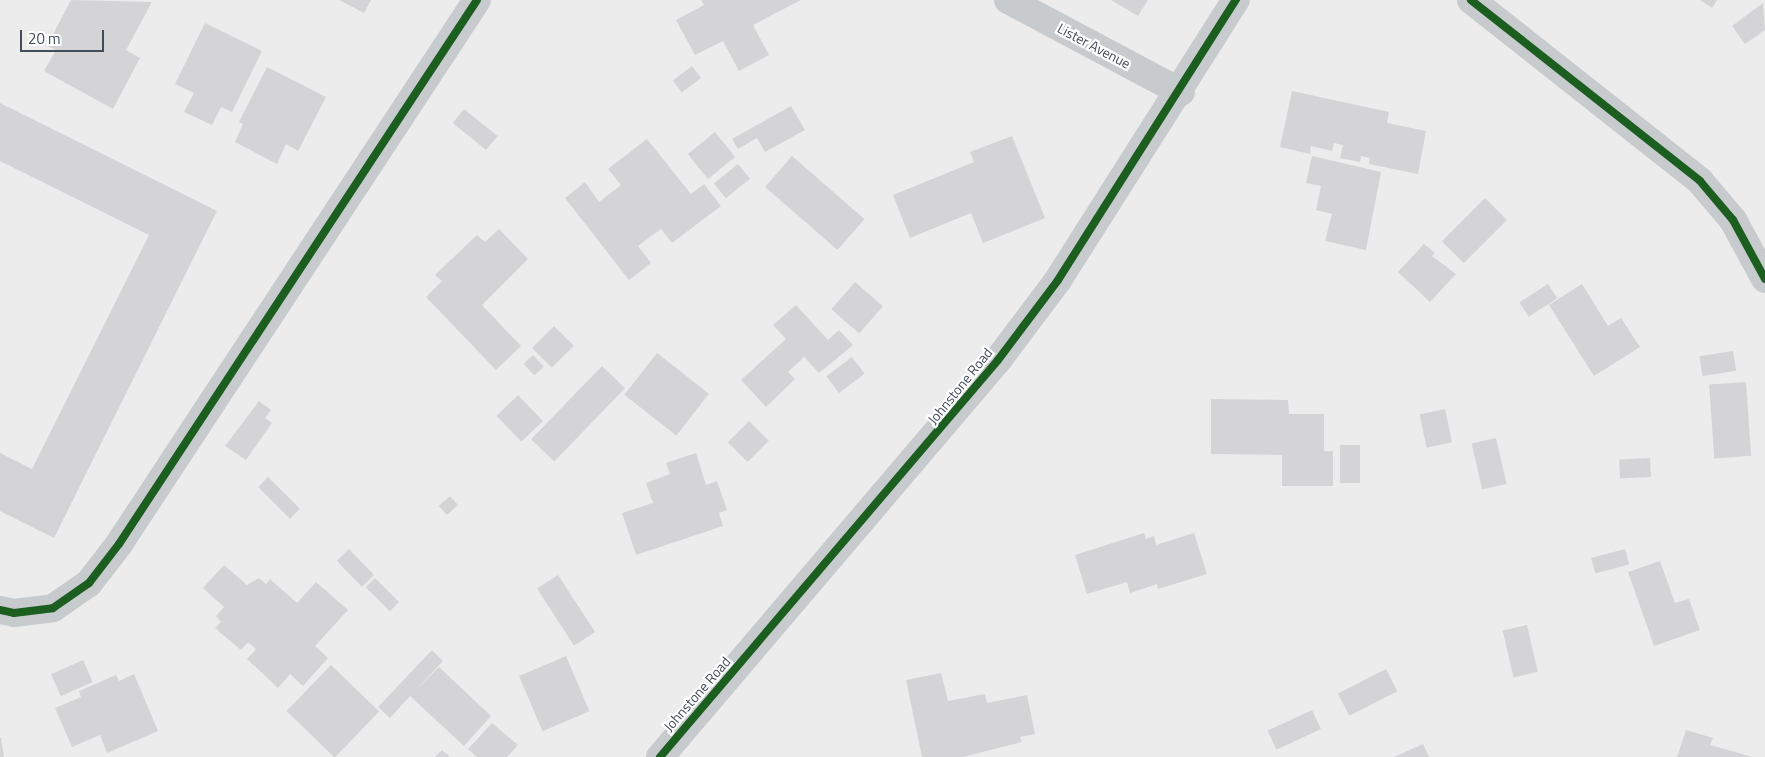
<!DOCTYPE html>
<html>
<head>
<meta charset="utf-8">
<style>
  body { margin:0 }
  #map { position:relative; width:1765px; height:757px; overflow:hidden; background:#edecec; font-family:"Titillium Web",sans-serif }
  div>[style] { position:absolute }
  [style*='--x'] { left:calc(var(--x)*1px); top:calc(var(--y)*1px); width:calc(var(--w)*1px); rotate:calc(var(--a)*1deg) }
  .building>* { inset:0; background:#d4d4d7; transform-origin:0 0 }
  .minor>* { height:28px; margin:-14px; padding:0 14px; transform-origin:14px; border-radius:14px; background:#c8cbcd }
  .cycleway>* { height:8px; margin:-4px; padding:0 4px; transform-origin:4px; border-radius:4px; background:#1b5e20 }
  span { translate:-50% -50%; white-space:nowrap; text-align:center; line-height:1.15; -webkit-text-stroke:4.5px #fff; paint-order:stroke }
  .street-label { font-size:14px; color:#434d59 }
  .scale { position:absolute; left:20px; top:30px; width:84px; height:22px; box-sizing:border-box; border:2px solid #434d59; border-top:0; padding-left:6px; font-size:15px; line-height:18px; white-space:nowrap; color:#434d59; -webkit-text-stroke:4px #fff; paint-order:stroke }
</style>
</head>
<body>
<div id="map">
  <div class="building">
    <div style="clip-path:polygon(71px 0,152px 2px,126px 50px,140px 58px,113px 109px,44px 71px,56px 50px,47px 46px)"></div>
    <div style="clip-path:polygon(339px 0,371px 0,364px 13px)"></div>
    <div style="clip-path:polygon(701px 0,801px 0,753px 25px,769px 55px,739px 71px,723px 41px,695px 55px,676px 20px,704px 5px)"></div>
    <div style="clip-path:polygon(1111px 0,1148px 0,1138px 16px)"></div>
    <div style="clip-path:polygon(1700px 0,1717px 0,1712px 8px)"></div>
    <div style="clip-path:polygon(1763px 3px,1765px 30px,1745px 44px,1732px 26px)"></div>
    <div style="clip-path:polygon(205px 23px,262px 51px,232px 112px,221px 107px,212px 125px,184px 112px,194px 93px,175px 84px)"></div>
    <div style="left:692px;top:66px;width:15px;height:24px;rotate:53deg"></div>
    <div style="clip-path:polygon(267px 67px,326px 97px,298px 151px,286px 144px,277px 164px,235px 142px,243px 124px,239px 122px)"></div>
    <div style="clip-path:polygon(1292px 91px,1389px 112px,1387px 123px,1426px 131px,1418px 174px,1369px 164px,1370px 158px,1361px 156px,1360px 162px,1340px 158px,1343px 145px,1334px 143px,1332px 151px,1311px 146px,1310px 154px,1280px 147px)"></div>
    <div style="clip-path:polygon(0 103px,217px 211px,54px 538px,0 511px,0 453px,32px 469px,149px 235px,0 161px)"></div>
    <div style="clip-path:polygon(791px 106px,805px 130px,765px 152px,757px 138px,738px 149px,732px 139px)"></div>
    <div style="left:464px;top:109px;width:43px;height:18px;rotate:39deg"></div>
    <div style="left:715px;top:132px;width:32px;height:35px;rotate:51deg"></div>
    <div style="clip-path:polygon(1012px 136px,1045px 218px,983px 243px,971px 213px,910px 238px,893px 195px,974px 162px,970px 152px)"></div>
    <div style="clip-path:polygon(647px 139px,691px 194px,704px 184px,721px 206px,672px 243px,661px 229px,638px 246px,651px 263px,629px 280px,565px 198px,585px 182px,599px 202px,621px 185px,608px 169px)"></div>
    <div style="left:792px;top:156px;width:96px;height:41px;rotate:41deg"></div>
    <div style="clip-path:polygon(1312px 156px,1381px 172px,1366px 250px,1325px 241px,1332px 214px,1316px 210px,1321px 186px,1306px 183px)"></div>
    <div style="left:738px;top:164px;width:19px;height:31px;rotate:51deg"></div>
    <div style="left:1485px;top:198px;width:31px;height:61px;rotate:45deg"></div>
    <div style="clip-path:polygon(499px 229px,528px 259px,482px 305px,521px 346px,496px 370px,426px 297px,442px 281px,435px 275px,477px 235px,485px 242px)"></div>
    <div style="clip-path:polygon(1424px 244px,1435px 253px,1432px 256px,1456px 274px,1430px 302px,1398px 272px)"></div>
    <div style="left:855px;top:282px;width:37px;height:36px;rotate:41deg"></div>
    <div style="left:1548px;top:284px;width:17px;height:34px;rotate:57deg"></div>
    <div style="clip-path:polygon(1582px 284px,1608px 326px,1621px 318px,1640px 347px,1594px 376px,1549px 305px)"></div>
    <div style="clip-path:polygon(796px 305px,828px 340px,839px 330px,853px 345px,819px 373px,804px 357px,788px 372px,795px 379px,766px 407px,741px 380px,786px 339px,773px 325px)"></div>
    <div style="left:554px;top:326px;width:28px;height:31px;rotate:45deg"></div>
    <div style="left:1733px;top:351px;width:20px;height:34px;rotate:81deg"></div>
    <div style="left:657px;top:353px;width:66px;height:53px;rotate:38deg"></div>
    <div style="left:533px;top:355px;width:16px;height:13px;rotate:47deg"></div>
    <div style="left:852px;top:357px;width:21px;height:32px;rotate:53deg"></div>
    <div style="left:602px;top:366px;width:32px;height:102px;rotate:44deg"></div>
    <div style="left:1746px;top:382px;width:74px;height:37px;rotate:86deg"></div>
    <div style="left:518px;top:395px;width:36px;height:30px;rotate:46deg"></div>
    <div style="clip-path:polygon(1211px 399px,1288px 400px,1289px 414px,1324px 414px,1324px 451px,1333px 451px,1333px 486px,1282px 486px,1282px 455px,1211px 454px)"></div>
    <div style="clip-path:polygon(259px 401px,271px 410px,265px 418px,272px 423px,246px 460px,225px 446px)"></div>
    <div style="left:1445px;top:409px;width:34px;height:26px;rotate:78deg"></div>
    <div style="left:749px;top:421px;width:28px;height:30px;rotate:45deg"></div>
    <div style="left:1496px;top:438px;width:47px;height:25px;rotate:77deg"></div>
    <div style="left:1360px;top:445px;width:38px;height:20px;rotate:90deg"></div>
    <div style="clip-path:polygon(696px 453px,706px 485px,717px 481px,727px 510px,719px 513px,723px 526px,636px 555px,622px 513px,653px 503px,646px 483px,670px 474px,666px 463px)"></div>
    <div style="left:1650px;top:458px;width:19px;height:31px;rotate:87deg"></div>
    <div style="left:268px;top:477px;width:45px;height:14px;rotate:45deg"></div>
    <div style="left:450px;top:496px;width:12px;height:15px;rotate:48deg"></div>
    <div style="clip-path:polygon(1144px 533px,1146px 539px,1154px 536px,1156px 545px,1194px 533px,1207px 574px,1158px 589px,1157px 584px,1130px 593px,1127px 582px,1087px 594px,1075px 555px)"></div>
    <div style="left:349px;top:549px;width:36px;height:17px;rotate:46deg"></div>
    <div style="left:1625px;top:549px;width:16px;height:35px;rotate:75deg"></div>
    <div style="clip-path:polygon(1660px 561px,1675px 603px,1689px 599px,1700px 630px,1654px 646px,1628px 572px)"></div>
    <div style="clip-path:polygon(224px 565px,247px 585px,259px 578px,266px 584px,270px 579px,297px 603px,316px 582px,348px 610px,315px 646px,328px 658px,303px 686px,290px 674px,278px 688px,247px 659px,256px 649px,248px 642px,241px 650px,215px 628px,221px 622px,216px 616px,224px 607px,203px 588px)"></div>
    <div style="left:558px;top:575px;width:68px;height:25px;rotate:57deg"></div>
    <div style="left:375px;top:578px;width:34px;height:13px;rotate:45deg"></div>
    <div style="left:1527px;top:625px;width:48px;height:25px;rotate:77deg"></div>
    <div style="clip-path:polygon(432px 650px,443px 661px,415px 691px,439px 667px,491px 716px,464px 746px,410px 696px,390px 718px,378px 707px)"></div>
    <div style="left:566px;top:656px;width:60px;height:51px;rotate:67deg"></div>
    <div style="left:83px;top:660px;width:24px;height:35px;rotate:66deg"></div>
    <div style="left:331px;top:665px;width:67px;height:64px;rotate:44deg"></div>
    <div style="left:1386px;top:669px;width:25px;height:54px;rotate:63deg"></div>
    <div style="clip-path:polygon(941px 673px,948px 701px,985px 694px,987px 703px,1027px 695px,1035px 734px,1020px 737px,1022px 742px,963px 757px,922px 757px,906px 680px)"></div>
    <div style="clip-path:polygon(134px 674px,158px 731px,107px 753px,100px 735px,72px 747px,55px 708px,81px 697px,79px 691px,116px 675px,119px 681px)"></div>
    <div style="left:1312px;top:710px;width:21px;height:49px;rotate:65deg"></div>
    <div style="clip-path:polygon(492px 723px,518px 745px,507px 757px,477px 757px,468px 749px)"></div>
    <div style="clip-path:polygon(1686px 730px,1713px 738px,1710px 745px,1753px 757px,1677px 757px)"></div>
    <div style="clip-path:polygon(0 738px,1px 738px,4px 757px,0 757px)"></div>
    <div style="clip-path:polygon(1423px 744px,1429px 757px,1394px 757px)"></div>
    <div style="clip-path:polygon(442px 750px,450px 757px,435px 757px)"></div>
  </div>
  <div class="minor">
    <div style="--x:1008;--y:0;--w:196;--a:28"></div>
    <div style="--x:1471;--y:0;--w:292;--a:38.3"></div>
    <div style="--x:1700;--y:181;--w:51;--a:49.8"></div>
    <div style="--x:1733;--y:220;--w:67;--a:61.5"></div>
    <div style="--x:0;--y:610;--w:14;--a:12"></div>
    <div style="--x:14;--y:613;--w:39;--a:-7"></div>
    <div style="--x:53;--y:608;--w:44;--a:-34.8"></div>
    <div style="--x:89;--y:583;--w:49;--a:-52.4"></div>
    <div style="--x:119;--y:544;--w:651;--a:-56.65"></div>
    <div style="--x:660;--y:757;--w:521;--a:-49.59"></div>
    <div style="--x:998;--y:360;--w:100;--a:-53.1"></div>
    <div style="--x:1058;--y:280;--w:332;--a:-57.6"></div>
  </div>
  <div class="cycleway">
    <div style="--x:1471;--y:0;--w:292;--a:38.3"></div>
    <div style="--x:1700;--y:181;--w:51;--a:49.8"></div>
    <div style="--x:1733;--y:220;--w:67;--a:61.5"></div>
    <div style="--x:0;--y:610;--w:14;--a:12"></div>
    <div style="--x:14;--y:613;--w:39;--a:-7"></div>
    <div style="--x:53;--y:608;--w:44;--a:-34.8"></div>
    <div style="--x:89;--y:583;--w:49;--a:-52.4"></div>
    <div style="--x:119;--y:544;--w:651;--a:-56.65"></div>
    <div style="--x:660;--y:757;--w:521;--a:-49.59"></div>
    <div style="--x:998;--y:360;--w:100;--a:-53.1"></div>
    <div style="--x:1058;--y:280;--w:332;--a:-57.6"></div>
  </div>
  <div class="street-label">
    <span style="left:1094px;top:46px;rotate:28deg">Lister Avenue</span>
    <span style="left:960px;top:386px;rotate:-51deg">Johnstone Road</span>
    <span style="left:697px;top:694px;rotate:-49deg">Johnstone Road</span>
  </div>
  <div class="scale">20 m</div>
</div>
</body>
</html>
